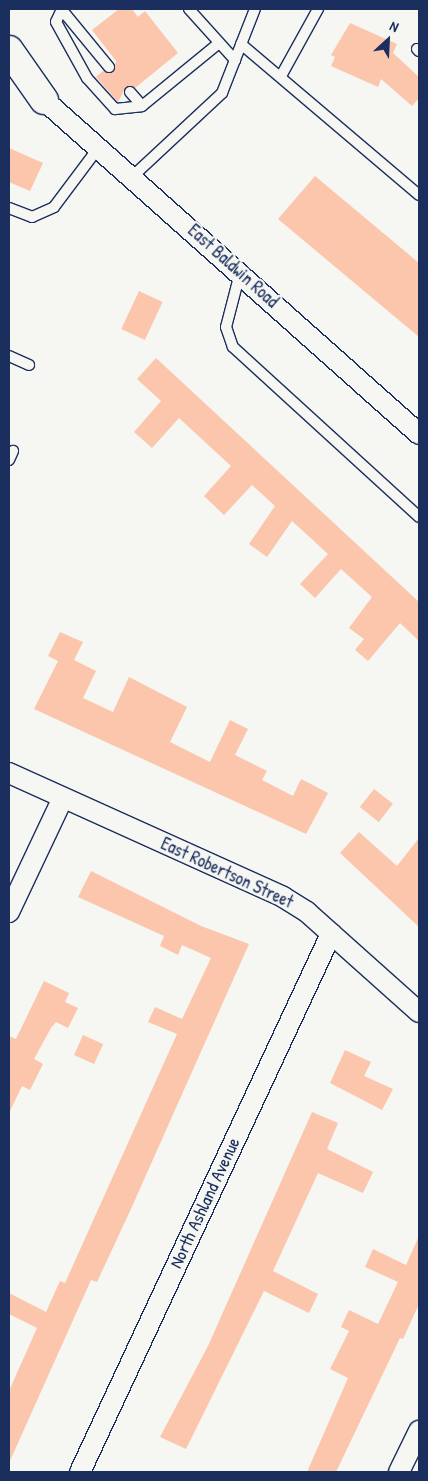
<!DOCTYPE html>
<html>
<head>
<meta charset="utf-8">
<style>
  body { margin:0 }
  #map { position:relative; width:428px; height:1481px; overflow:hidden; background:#f6f6f2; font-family:"Patrick Hand",sans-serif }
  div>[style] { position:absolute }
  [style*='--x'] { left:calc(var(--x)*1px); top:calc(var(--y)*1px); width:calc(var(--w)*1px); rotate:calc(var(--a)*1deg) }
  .building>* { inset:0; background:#fbc6ac; transform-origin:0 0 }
  .roads { filter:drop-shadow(1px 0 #1b2f5e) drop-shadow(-1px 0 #1b2f5e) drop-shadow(0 1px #1b2f5e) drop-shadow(0 -1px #1b2f5e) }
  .service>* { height:10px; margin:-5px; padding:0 5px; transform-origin:5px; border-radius:5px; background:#f6f6f2 }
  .minor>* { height:20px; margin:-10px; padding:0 10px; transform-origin:10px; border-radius:10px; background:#f6f6f2 }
  .secondary>* { height:28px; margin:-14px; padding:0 14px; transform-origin:14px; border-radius:14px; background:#f6f6f2 }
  span { translate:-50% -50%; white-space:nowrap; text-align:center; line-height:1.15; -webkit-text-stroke:4.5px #f6f6f2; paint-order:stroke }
  .street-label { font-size:18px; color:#1b2f5e }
  .frame { position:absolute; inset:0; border:10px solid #1b2f5e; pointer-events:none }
  .north { position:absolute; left:363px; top:15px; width:50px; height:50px; -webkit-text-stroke:4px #f6f6f2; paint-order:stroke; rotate:25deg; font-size:14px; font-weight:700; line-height:20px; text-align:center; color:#1b2f5e }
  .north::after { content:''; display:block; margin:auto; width:18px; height:22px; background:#1b2f5e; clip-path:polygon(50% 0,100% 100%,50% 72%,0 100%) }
</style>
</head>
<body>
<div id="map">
  <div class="building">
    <div style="clip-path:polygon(119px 9px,132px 9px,138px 17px,145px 11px,178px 53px,135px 88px,126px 87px,118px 102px,96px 77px,103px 71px,113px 73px,116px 61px,92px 30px)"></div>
    <div style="clip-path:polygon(350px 23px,397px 44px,393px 53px,419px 77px,419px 98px,412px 106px,381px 79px,378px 87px,331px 66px,335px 57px,331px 55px)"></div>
    <div style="clip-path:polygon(9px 148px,43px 163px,30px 191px,9px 182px)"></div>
    <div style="clip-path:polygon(315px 176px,419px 263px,419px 337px,278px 219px)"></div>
    <div style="left:139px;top:291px;width:26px;height:42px;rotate:25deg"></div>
    <div style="clip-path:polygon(156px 358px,419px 602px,419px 641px,400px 623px,368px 661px,355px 650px,364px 639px,349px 628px,372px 597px,341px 569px,315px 598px,300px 584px,328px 554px,292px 521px,267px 557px,249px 544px,275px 506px,252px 485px,224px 515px,204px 496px,231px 466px,179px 418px,152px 448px,134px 432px,161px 401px,137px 379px)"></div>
    <div style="clip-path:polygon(60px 632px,83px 642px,74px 660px,96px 671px,83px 698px,113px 712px,129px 677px,187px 707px,170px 742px,210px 762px,230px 720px,248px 729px,235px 755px,267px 771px,262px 780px,293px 796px,301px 779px,328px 793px,306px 834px,34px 709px,58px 661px,48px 656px)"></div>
    <div style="left:374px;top:789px;width:24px;height:23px;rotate:38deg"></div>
    <div style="clip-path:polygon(359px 832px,397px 866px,419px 838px,419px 927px,340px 853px)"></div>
    <div style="clip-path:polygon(91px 871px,201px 926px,249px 944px,130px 1211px,97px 1282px,91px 1280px,9px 1463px,9px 1391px,37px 1328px,9px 1314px,9px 1293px,46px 1312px,60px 1281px,65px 1283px,177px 1034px,148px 1022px,155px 1007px,182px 1019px,211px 958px,182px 945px,178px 955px,160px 946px,164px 936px,78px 897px)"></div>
    <div style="clip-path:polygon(44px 981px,69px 993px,65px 1002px,78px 1008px,68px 1028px,56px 1022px,51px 1028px,34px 1059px,43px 1064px,30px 1090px,22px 1086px,9px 1113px,9px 1036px,16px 1039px)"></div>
    <div style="left:83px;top:1035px;width:22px;height:22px;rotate:24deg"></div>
    <div style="clip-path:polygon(345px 1050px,371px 1062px,364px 1076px,393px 1089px,382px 1110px,330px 1083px)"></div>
    <div style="clip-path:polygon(312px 1112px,338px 1123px,327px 1149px,373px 1172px,363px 1193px,318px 1173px,273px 1271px,318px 1294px,309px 1313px,264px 1291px,186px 1449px,160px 1437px,208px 1346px)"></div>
    <div style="clip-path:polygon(419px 1236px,419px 1304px,403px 1339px,400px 1338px,336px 1472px,307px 1472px,348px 1378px,330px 1369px,349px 1331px,341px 1327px,349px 1310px,378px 1324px,398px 1282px,365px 1267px,373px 1249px,406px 1265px)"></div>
  </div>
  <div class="roads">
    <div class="service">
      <div style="--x:62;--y:9;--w:14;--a:115"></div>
      <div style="--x:56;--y:22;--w:64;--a:61"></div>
      <div style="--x:87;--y:78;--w:42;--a:47.9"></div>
      <div style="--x:115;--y:109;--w:27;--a:-6"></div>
      <div style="--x:142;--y:106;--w:99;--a:-39.3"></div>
      <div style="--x:189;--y:9;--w:69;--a:48"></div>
      <div style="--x:62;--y:10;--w:74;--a:50.5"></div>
      <div style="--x:241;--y:44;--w:233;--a:40.3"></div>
      <div style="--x:417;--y:49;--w:3;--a:45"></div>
      <div style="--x:281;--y:76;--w:77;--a:-61.1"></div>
      <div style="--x:130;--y:92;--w:18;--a:49"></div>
      <div style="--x:133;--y:176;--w:122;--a:-43"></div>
      <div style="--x:222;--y:93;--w:90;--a:-68.6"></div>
      <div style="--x:9;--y:208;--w:25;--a:21"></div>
      <div style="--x:32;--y:217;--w:24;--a:-24"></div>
      <div style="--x:54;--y:207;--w:75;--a:-53.1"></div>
      <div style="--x:240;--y:273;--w:56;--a:104.5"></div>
      <div style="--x:226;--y:327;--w:21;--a:71"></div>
      <div style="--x:233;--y:347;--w:252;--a:42.4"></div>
      <div style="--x:9;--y:356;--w:22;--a:24"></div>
      <div style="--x:9;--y:460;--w:10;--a:-66"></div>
    </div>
    <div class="minor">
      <div style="--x:44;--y:100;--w:502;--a:41.69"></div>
      <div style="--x:9;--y:773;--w:301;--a:24.3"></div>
      <div style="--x:283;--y:897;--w:28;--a:32"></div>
      <div style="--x:307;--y:912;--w:150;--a:41.8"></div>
      <div style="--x:9;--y:912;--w:126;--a:-64.7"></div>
      <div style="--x:80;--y:1472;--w:594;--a:-64.99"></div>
      <div style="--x:399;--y:1472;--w:46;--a:-64"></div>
    </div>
    <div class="secondary">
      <div style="--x:9;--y:50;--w:61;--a:55"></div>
    </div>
  </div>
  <div class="street-label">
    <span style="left:233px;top:266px;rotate:42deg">East Baldwin Road</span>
    <span style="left:227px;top:873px;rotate:25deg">East Robertson Street</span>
    <span style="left:205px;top:1203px;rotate:-65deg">North Ashland Avenue</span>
  </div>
  <div class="frame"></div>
  <div class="north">N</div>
</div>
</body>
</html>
